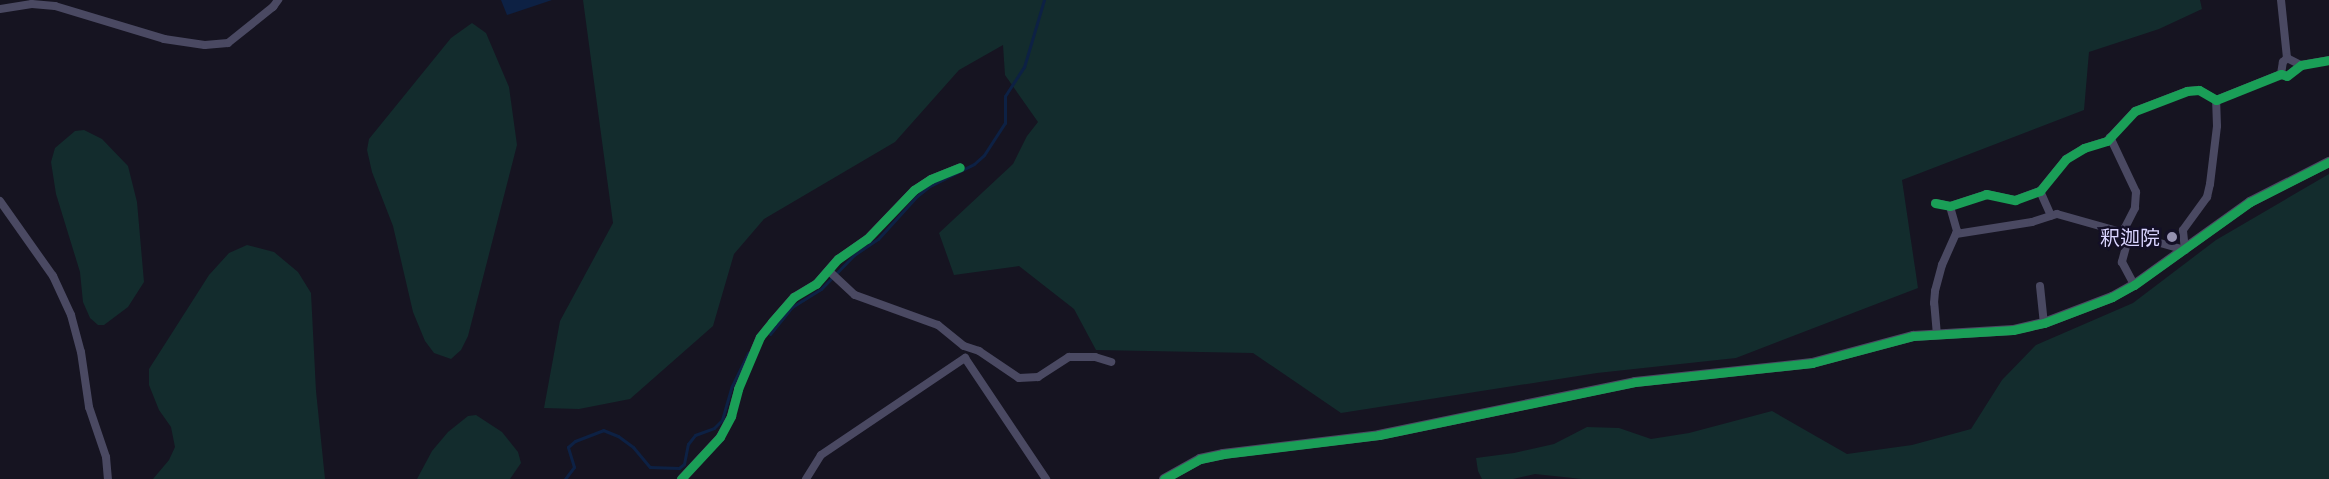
<!DOCTYPE html>
<html>
<head>
<meta charset="utf-8">
<style>
  body { margin:0 }
  #map { position:relative; width:2329px; height:479px; overflow:hidden; background:#161421; font-family:Ubuntu,"Noto Sans JP",sans-serif }
  div>[style] { position:absolute }
  [style*='--x'] { left:calc(var(--x)*1px); top:calc(var(--y)*1px); width:calc(var(--w)*1px); rotate:calc(var(--a)*1deg) }
  .green>* { inset:0; background:#132c2d }
  .water>* { inset:0; background:#0d2144 }
  .stream>* { height:3px; margin:-1.5px; padding:0 1.5px; transform-origin:1.5px; border-radius:1.5px; background:#0d2144 }
  .minor>* { height:8px; margin:-4px; padding:0 4px; transform-origin:4px; border-radius:4px; background:#4a4962 }
  .tertiary>* { height:10px; margin:-5px; padding:0 5px; transform-origin:5px; border-radius:5px; background:#4a4962 }
  .cycleway>* { height:9px; margin:-4.5px; padding:0 4.5px; transform-origin:4.5px; border-radius:4.5px; background:#1a9f57 }
  .dots>* { width:16px; height:16px; translate:-50% -50%; box-sizing:border-box; border:3px solid #130f26; border-radius:50% }
  span { translate:-50% -50%; white-space:nowrap; text-align:center; line-height:1.15; -webkit-text-stroke:5px #130f26; paint-order:stroke }
  .poi-label { font-size:20px; color:#d9d4ff }
  .right { translate:-100% -50%; text-align:right }
</style>
</head>
<body>
<div id="map">
  <div class="green">
    <div style="clip-path:polygon(583px 0,2200px 0,2202px 9px,2159px 29px,2089px 52px,2084px 110px,1902px 180px,1918px 288px,1736px 358px,1597px 373px,1341px 413px,1253px 353px,1096px 350px,1074px 309px,1019px 266px,954px 275px,939px 233px,1013px 164px,1027px 136px,1038px 122px,1005px 75px,1003px 45px,959px 70px,895px 142px,764px 219px,734px 254px,713px 326px,630px 399px,579px 409px,544px 408px,560px 321px,613px 223px)"></div>
    <div style="clip-path:polygon(472px 23px,486px 33px,509px 87px,517px 145px,468px 336px,461px 350px,451px 359px,434px 353px,425px 341px,413px 312px,393px 226px,372px 172px,367px 150px,369px 139px,451px 38px)"></div>
    <div style="clip-path:polygon(84px 130px,102px 139px,128px 166px,137px 202px,144px 282px,128px 307px,104px 325px,98px 325px,90px 318px,83px 302px,80px 272px,56px 194px,51px 162px,55px 148px,75px 131px)"></div>
    <div style="clip-path:polygon(2329px 174px,2329px 479px,1582px 479px,1535px 474px,1513px 479px,1482px 479px,1478px 471px,1476px 458px,1514px 453px,1554px 444px,1587px 427px,1619px 428px,1651px 439px,1689px 433px,1772px 411px,1847px 454px,1912px 445px,1971px 429px,2002px 380px,2036px 345px,2133px 303px,2216px 240px)"></div>
    <div style="clip-path:polygon(247px 245px,274px 252px,298px 272px,311px 293px,316px 391px,325px 479px,153px 479px,169px 460px,175px 447px,171px 427px,159px 410px,149px 385px,149px 369px,209px 275px,229px 253px)"></div>
    <div style="clip-path:polygon(476px 415px,502px 432px,518px 452px,521px 463px,510px 479px,417px 479px,432px 451px,448px 432px,468px 416px)"></div>
  </div>
  <div class="water">
    <div style="clip-path:polygon(501px 0,552px 0,507px 15px)"></div>
  </div>
  <div class="stream">
    <div style="--x:770;--y:334;--w:35;--a:-51"></div>
    <div style="--x:792;--y:307;--w:34;--a:-32"></div>
    <div style="--x:821;--y:289;--w:47;--a:-45.9"></div>
    <div style="--x:854;--y:255;--w:29;--a:-34"></div>
    <div style="--x:878;--y:239;--w:58;--a:-47.8"></div>
    <div style="--x:917;--y:196;--w:16;--a:-38"></div>
    <div style="--x:930;--y:186;--w:49;--a:-26.6"></div>
    <div style="--x:974;--y:164;--w:13;--a:-42"></div>
    <div style="--x:984;--y:155;--w:38;--a:-57"></div>
    <div style="--x:1005;--y:123;--w:27;--a:-90"></div>
    <div style="--x:1005;--y:96;--w:35;--a:-57"></div>
    <div style="--x:1024;--y:67;--w:70;--a:-73.4"></div>
    <div style="--x:565;--y:479;--w:15;--a:-53"></div>
    <div style="--x:574;--y:467;--w:21;--a:-107"></div>
    <div style="--x:568;--y:447;--w:9;--a:-41"></div>
    <div style="--x:575;--y:441;--w:30;--a:-21"></div>
    <div style="--x:603;--y:430;--w:16;--a:22"></div>
    <div style="--x:618;--y:436;--w:19;--a:36"></div>
    <div style="--x:633;--y:447;--w:26;--a:50"></div>
    <div style="--x:650;--y:467;--w:29;--a:2"></div>
    <div style="--x:679;--y:468;--w:6;--a:-39"></div>
    <div style="--x:684;--y:464;--w:20;--a:-79"></div>
    <div style="--x:688;--y:444;--w:11;--a:-52"></div>
    <div style="--x:695;--y:435;--w:20;--a:-20"></div>
    <div style="--x:714;--y:428;--w:11;--a:-45"></div>
    <div style="--x:722;--y:420;--w:35;--a:-74"></div>
    <div style="--x:732;--y:386;--w:37;--a:-64"></div>
  </div>
  <div class="minor">
    <div style="--x:2281;--y:0;--w:58;--a:84.1"></div>
    <div style="--x:2287;--y:58;--w:16;--a:27"></div>
    <div style="--x:0;--y:9;--w:32;--a:-9"></div>
    <div style="--x:32;--y:4;--w:23;--a:5"></div>
    <div style="--x:55;--y:6;--w:114;--a:16.8"></div>
    <div style="--x:164;--y:39;--w:41;--a:8.3"></div>
    <div style="--x:205;--y:45;--w:23;--a:-5"></div>
    <div style="--x:228;--y:43;--w:58;--a:-38.7"></div>
    <div style="--x:273;--y:7;--w:9;--a:-54"></div>
    <div style="--x:2281;--y:74;--w:12;--a:-81"></div>
    <div style="--x:2283;--y:62;--w:6;--a:-45"></div>
    <div style="--x:2110;--y:137;--w:61;--a:64.7"></div>
    <div style="--x:2136;--y:192;--w:16;--a:94"></div>
    <div style="--x:2135;--y:208;--w:22;--a:117"></div>
    <div style="--x:2125;--y:228;--w:15;--a:82"></div>
    <div style="--x:2127;--y:243;--w:20;--a:105"></div>
    <div style="--x:2122;--y:262;--w:26;--a:62"></div>
    <div style="--x:2040;--y:191;--w:27;--a:66"></div>
    <div style="--x:0;--y:201;--w:92;--a:54.8"></div>
    <div style="--x:53;--y:276;--w:43;--a:65.2"></div>
    <div style="--x:71;--y:315;--w:38;--a:75"></div>
    <div style="--x:81;--y:352;--w:56;--a:81.7"></div>
    <div style="--x:89;--y:407;--w:53;--a:71.2"></div>
    <div style="--x:106;--y:457;--w:22;--a:85"></div>
    <div style="--x:1935;--y:203;--w:15;--a:11"></div>
    <div style="--x:1950;--y:206;--w:38;--a:-18"></div>
    <div style="--x:1986;--y:194;--w:30;--a:12"></div>
    <div style="--x:2015;--y:200;--w:27;--a:-20"></div>
    <div style="--x:2040;--y:191;--w:41;--a:-50.9"></div>
    <div style="--x:2066;--y:159;--w:21;--a:-31"></div>
    <div style="--x:2084;--y:148;--w:24;--a:-17"></div>
    <div style="--x:2107;--y:141;--w:41;--a:-47"></div>
    <div style="--x:2135;--y:111;--w:56;--a:-21"></div>
    <div style="--x:2187;--y:91;--w:12;--a:-5"></div>
    <div style="--x:2199;--y:90;--w:20;--a:30"></div>
    <div style="--x:2216;--y:100;--w:70;--a:-21.8"></div>
    <div style="--x:2281;--y:74;--w:6;--a:18"></div>
    <div style="--x:2287;--y:76;--w:18;--a:-38"></div>
    <div style="--x:2301;--y:65;--w:28;--a:-10"></div>
    <div style="--x:1956;--y:234;--w:77;--a:-9"></div>
    <div style="--x:2032;--y:222;--w:26;--a:-18"></div>
    <div style="--x:2057;--y:214;--w:133;--a:15.7"></div>
    <div style="--x:2185;--y:250;--w:20;--a:-96"></div>
    <div style="--x:2183;--y:230;--w:41;--a:-54"></div>
    <div style="--x:2207;--y:197;--w:13;--a:-77"></div>
    <div style="--x:2210;--y:184;--w:58;--a:-83.1"></div>
    <div style="--x:2217;--y:126;--w:26;--a:-92"></div>
    <div style="--x:829;--y:271;--w:35;--a:43"></div>
    <div style="--x:855;--y:295;--w:88;--a:19.9"></div>
    <div style="--x:938;--y:325;--w:33;--a:39"></div>
    <div style="--x:964;--y:346;--w:16;--a:18"></div>
    <div style="--x:979;--y:351;--w:48;--a:34"></div>
    <div style="--x:1019;--y:378;--w:19;--a:-3"></div>
    <div style="--x:1038;--y:377;--w:37;--a:-33"></div>
    <div style="--x:1069;--y:357;--w:26;--a:0"></div>
    <div style="--x:1095;--y:357;--w:17;--a:17"></div>
    <div style="--x:2040;--y:286;--w:37;--a:84"></div>
    <div style="--x:1937;--y:335;--w:32;--a:-95"></div>
    <div style="--x:1934;--y:303;--w:12;--a:-85"></div>
    <div style="--x:1935;--y:291;--w:27;--a:-75"></div>
    <div style="--x:1942;--y:265;--w:37;--a:-66"></div>
    <div style="--x:1957;--y:231;--w:26;--a:-106"></div>
    <div style="--x:681;--y:479;--w:57;--a:-47.1"></div>
    <div style="--x:720;--y:437;--w:24;--a:-62"></div>
    <div style="--x:731;--y:416;--w:28;--a:-75"></div>
    <div style="--x:738;--y:389;--w:56;--a:-67.1"></div>
    <div style="--x:760;--y:337;--w:19;--a:-51"></div>
    <div style="--x:772;--y:322;--w:33;--a:-49"></div>
    <div style="--x:794;--y:297;--w:26;--a:-31"></div>
    <div style="--x:816;--y:284;--w:33;--a:-49"></div>
    <div style="--x:838;--y:259;--w:35;--a:-35"></div>
    <div style="--x:867;--y:239;--w:68;--a:-46.2"></div>
    <div style="--x:914;--y:190;--w:20;--a:-33"></div>
    <div style="--x:931;--y:179;--w:31;--a:-22"></div>
    <div style="--x:806;--y:479;--w:28;--a:-58"></div>
    <div style="--x:821;--y:455;--w:174;--a:-34"></div>
    <div style="--x:965;--y:358;--w:146;--a:56.2"></div>
  </div>
  <div class="tertiary">
    <div style="--x:1164;--y:479;--w:41;--a:-29.1"></div>
    <div style="--x:1200;--y:459;--w:24;--a:-12"></div>
    <div style="--x:1223;--y:454;--w:157;--a:-6.9"></div>
    <div style="--x:1379;--y:435;--w:261;--a:-11.7"></div>
    <div style="--x:1635;--y:382;--w:178;--a:-6.1"></div>
    <div style="--x:1812;--y:363;--w:105;--a:-15"></div>
    <div style="--x:1913;--y:336;--w:100;--a:-3.4"></div>
    <div style="--x:2013;--y:330;--w:32;--a:-13"></div>
    <div style="--x:2044;--y:323;--w:73;--a:-20.9"></div>
    <div style="--x:2112;--y:297;--w:25;--a:-29"></div>
    <div style="--x:2134;--y:285;--w:143;--a:-35.6"></div>
    <div style="--x:2250;--y:202;--w:89;--a:-26.9"></div>
  </div>
  <div class="cycleway">
    <div style="--x:1935;--y:203;--w:15;--a:11"></div>
    <div style="--x:1950;--y:206;--w:38;--a:-18"></div>
    <div style="--x:1986;--y:194;--w:30;--a:12"></div>
    <div style="--x:2015;--y:200;--w:27;--a:-20"></div>
    <div style="--x:2040;--y:191;--w:41;--a:-50.9"></div>
    <div style="--x:2066;--y:159;--w:21;--a:-31"></div>
    <div style="--x:2084;--y:148;--w:24;--a:-17"></div>
    <div style="--x:2107;--y:141;--w:41;--a:-47"></div>
    <div style="--x:2135;--y:111;--w:56;--a:-21"></div>
    <div style="--x:2187;--y:91;--w:12;--a:-5"></div>
    <div style="--x:2199;--y:90;--w:20;--a:30"></div>
    <div style="--x:2216;--y:100;--w:70;--a:-21.8"></div>
    <div style="--x:2281;--y:74;--w:6;--a:18"></div>
    <div style="--x:2287;--y:76;--w:18;--a:-38"></div>
    <div style="--x:2301;--y:65;--w:28;--a:-10"></div>
    <div style="--x:681;--y:479;--w:57;--a:-47.1"></div>
    <div style="--x:720;--y:437;--w:24;--a:-62"></div>
    <div style="--x:731;--y:416;--w:28;--a:-75"></div>
    <div style="--x:738;--y:389;--w:56;--a:-67.1"></div>
    <div style="--x:760;--y:337;--w:19;--a:-51"></div>
    <div style="--x:772;--y:322;--w:33;--a:-49"></div>
    <div style="--x:794;--y:297;--w:26;--a:-31"></div>
    <div style="--x:816;--y:284;--w:33;--a:-49"></div>
    <div style="--x:838;--y:259;--w:35;--a:-35"></div>
    <div style="--x:867;--y:239;--w:68;--a:-46.2"></div>
    <div style="--x:914;--y:190;--w:20;--a:-33"></div>
    <div style="--x:931;--y:179;--w:31;--a:-22"></div>
    <div style="--x:1164;--y:479;--w:41;--a:-29.1"></div>
    <div style="--x:1200;--y:459;--w:24;--a:-12"></div>
    <div style="--x:1223;--y:454;--w:157;--a:-6.9"></div>
    <div style="--x:1379;--y:435;--w:261;--a:-11.7"></div>
    <div style="--x:1635;--y:382;--w:178;--a:-6.1"></div>
    <div style="--x:1812;--y:363;--w:105;--a:-15"></div>
    <div style="--x:1913;--y:336;--w:100;--a:-3.4"></div>
    <div style="--x:2013;--y:330;--w:32;--a:-13"></div>
    <div style="--x:2044;--y:323;--w:73;--a:-20.9"></div>
    <div style="--x:2112;--y:297;--w:25;--a:-29"></div>
    <div style="--x:2134;--y:285;--w:143;--a:-35.6"></div>
    <div style="--x:2250;--y:202;--w:89;--a:-26.9"></div>
  </div>
  <div class="dots">
    <div style="left:2172px;top:237px;background:#9591b1"></div>
  </div>
  <div class="poi-label">
    <span class="right" style="left:2160px;top:237px">釈迦院</span>
  </div>
</div>
</body>
</html>
